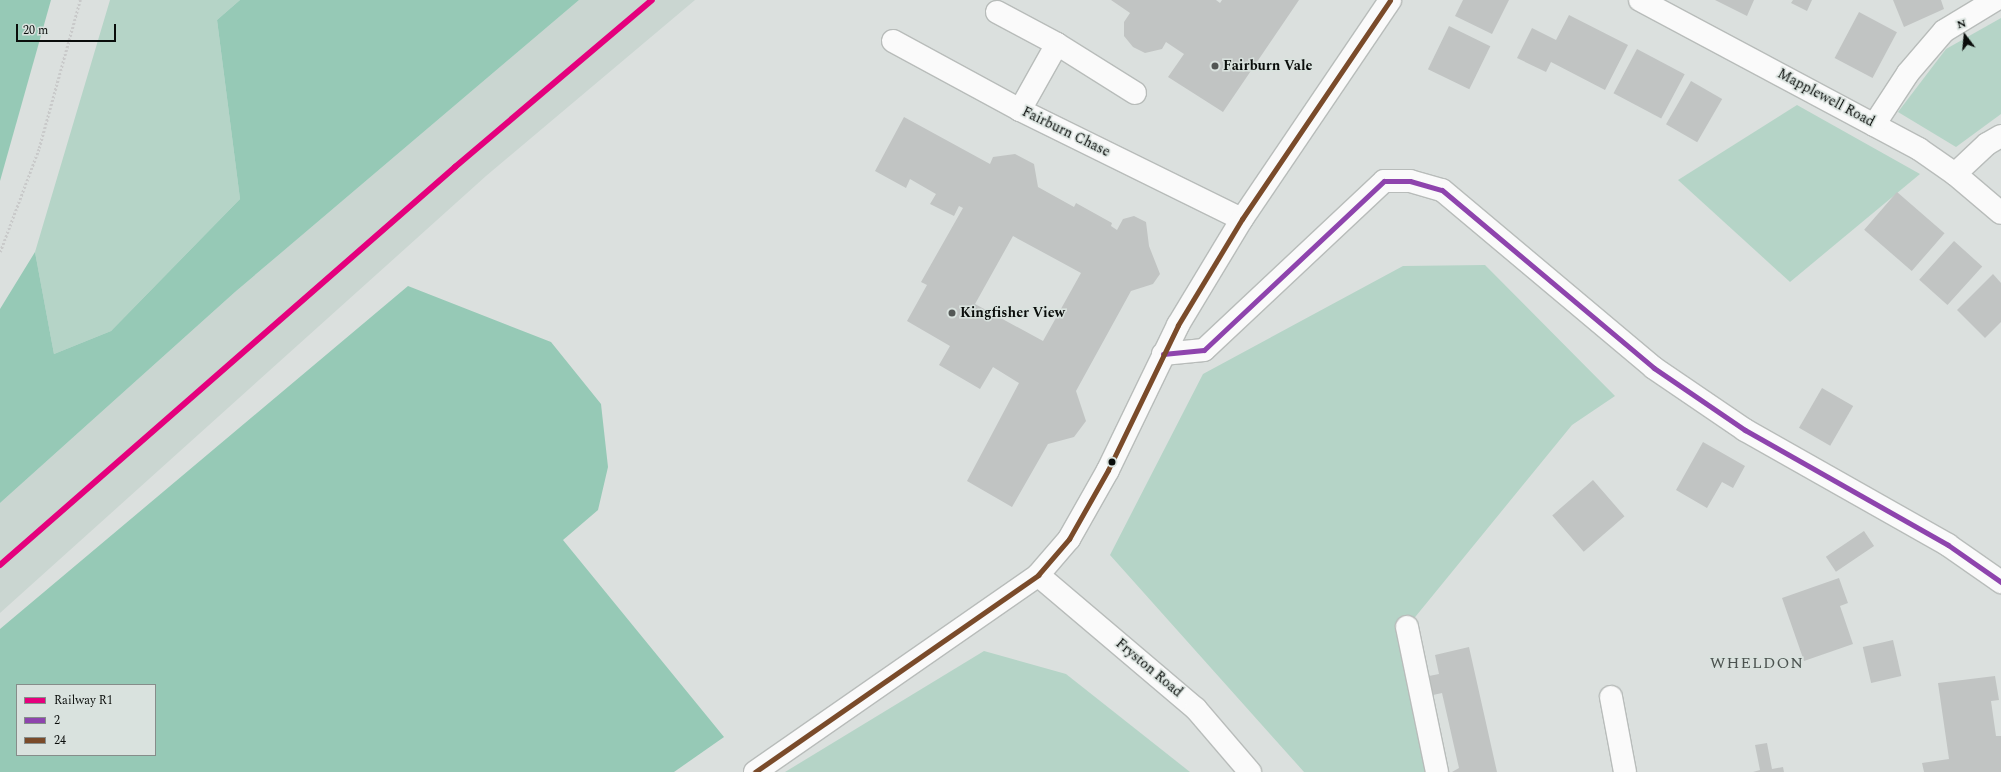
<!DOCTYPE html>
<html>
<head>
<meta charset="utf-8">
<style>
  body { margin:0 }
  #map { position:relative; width:2001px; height:772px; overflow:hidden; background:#dbe0de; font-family:Spectral,serif }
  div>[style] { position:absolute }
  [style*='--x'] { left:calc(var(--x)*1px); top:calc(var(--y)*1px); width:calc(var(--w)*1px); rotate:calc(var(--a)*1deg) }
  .built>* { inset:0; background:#cad6d1 }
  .green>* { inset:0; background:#b5d4c7 }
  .forest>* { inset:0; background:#96c9b6 }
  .building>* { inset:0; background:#c1c4c3; transform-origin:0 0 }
  .path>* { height:2.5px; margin-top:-1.25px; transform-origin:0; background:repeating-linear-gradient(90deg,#c9caca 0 2px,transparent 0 4px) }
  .roads { filter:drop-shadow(1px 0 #b8bcba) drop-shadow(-1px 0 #b8bcba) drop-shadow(0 1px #b8bcba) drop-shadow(0 -1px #b8bcba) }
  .minor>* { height:22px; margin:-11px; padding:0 11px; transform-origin:11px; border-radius:11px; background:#fafafa }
  .rail>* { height:4.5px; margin-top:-2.25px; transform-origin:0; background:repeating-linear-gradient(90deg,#d9e2de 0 9px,#bdbebe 0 18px); box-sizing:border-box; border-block:1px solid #bdbebe }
  .bus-1>* { height:5px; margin:-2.5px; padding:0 2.5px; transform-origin:2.5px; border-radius:2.5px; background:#8e44ad }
  .bus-2>* { height:5px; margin:-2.5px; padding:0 2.5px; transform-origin:2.5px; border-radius:2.5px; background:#7a4b2a }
  .rail-1>* { height:6px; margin:-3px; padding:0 3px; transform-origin:3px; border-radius:3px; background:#e5007d }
  .dots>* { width:11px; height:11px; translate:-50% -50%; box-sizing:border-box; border:2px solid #d9e2de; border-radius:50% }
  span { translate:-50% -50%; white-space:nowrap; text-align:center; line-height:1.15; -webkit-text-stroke:3px #d9e2de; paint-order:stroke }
  .poi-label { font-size:14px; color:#0a0d0b; font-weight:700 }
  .left { translate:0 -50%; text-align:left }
  .street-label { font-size:14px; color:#0a0d0b }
  .quarter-label { font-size:16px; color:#4b524f; letter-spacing:1px }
  .legend { position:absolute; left:16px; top:684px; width:140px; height:72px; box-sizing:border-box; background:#d9e2de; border:1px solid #868d8a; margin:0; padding:5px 7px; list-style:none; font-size:12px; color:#0a0d0b }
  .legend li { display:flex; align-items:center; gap:8px; height:20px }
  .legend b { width:20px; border:1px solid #868d8a }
  .north { position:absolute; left:1945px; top:16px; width:40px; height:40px; -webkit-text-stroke:3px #d9e2de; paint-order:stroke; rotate:344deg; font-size:11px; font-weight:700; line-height:16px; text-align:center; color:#0a0d0b }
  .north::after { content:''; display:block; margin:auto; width:14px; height:18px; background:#0a0d0b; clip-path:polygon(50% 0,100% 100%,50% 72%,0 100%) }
  .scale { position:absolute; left:16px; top:24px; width:100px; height:18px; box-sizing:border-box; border:2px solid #0a0d0b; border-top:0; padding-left:5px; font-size:12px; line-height:14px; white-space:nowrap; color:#0a0d0b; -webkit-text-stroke:3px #d9e2de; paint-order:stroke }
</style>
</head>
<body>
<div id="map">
  <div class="built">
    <div style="clip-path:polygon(579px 0,695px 0,486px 176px,0 613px,0 503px,235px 292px)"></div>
  </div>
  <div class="green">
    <div style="clip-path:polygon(110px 0,240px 0,217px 20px,240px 199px,111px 331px,54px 354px,35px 252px)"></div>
    <div style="clip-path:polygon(2001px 18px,2001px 114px,1956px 147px,1898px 112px,1946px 49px)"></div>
    <div style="clip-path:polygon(1797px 105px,1920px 174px,1790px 282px,1678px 180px)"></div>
    <div style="clip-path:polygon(1485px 265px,1615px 396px,1572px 425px,1407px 627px,1437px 772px,1304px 772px,1110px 555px,1203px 374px,1403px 266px)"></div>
    <div style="clip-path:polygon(984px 651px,1066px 674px,1190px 772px,785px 772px)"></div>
  </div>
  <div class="forest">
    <div style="clip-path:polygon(0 0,51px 0,0 181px)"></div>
    <div style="clip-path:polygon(240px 0,579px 0,235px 292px,0 503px,0 309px,35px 252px,54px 354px,111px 331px,240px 199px,217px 20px)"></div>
    <div style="clip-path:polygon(evenodd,408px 286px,551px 342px,601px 404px,608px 467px,598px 510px,563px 540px,724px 737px,674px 772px,0 772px,0 629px,408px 286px,17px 685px,155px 685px,155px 755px,17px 755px,17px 685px)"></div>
  </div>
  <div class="building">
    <div style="clip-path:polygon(1111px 0,1216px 0,1220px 3px,1222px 0,1299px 0,1223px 112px,1168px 77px,1184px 54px,1166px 42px,1162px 49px,1145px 53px,1133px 47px,1124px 36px,1124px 22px,1130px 13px)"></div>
    <div style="clip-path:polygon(1463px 0,1509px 0,1492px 34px,1455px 16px)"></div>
    <div style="clip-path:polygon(1715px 0,1754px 0,1747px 16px)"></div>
    <div style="clip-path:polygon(1793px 0,1812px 0,1807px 11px,1791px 3px)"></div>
    <div style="clip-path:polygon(1893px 0,1941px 0,1944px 9px,1904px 27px)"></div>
    <div style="left:1859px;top:12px;width:43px;height:52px;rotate:28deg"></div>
    <div style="clip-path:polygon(1569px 15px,1628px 45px,1605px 90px,1551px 62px,1546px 72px,1517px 58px,1532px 28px,1556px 40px)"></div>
    <div style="left:1449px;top:26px;width:46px;height:48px;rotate:26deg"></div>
    <div style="left:1637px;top:49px;width:54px;height:50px;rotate:28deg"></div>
    <div style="left:1691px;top:81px;width:36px;height:50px;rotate:30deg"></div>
    <div style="clip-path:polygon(evenodd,904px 117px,990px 164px,993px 157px,1015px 154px,1034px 164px,1038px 187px,1074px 207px,1076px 203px,1112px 223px,1111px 226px,1117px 230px,1123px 219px,1134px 216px,1146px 222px,1149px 246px,1160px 274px,1153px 284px,1131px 291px,1076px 391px,1086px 421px,1074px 437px,1048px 444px,1012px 507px,967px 481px,1019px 383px,993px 367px,980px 389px,939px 365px,950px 346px,907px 321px,927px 285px,921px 282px,963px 208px,959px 206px,954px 216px,930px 204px,936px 194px,910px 179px,906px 188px,875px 171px,904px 117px,1013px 236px,1081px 273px,1043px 341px,975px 304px,1013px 236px)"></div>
    <div style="left:1897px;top:192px;width:63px;height:50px;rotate:41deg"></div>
    <div style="left:1954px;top:241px;width:38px;height:52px;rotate:42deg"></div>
    <div style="clip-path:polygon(1993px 274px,2001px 283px,2001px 322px,1985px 338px,1957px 310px)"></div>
    <div style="left:1822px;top:388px;width:36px;height:46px;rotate:30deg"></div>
    <div style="clip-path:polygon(1703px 442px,1745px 466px,1733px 488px,1722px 482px,1707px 508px,1676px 490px)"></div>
    <div style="left:1593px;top:480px;width:48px;height:54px;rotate:49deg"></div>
    <div style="left:1864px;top:531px;width:18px;height:46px;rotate:56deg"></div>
    <div style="clip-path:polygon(1839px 578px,1848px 603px,1840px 606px,1853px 644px,1804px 661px,1782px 598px)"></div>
    <div style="left:1893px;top:640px;width:37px;height:31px;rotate:77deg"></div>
    <div style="clip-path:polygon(1469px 647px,1497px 772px,1452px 772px,1459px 768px,1442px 693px,1433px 695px,1429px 676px,1439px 674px,1435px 655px)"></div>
    <div style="clip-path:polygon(1995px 676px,1999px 700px,1991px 701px,1996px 736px,2001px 736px,2001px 772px,1924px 772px,1922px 763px,1949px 759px,1938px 683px)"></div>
    <div style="clip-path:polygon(1767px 743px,1772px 769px,1783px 767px,1784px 772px,1753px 772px,1760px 770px,1755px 745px)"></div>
  </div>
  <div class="path">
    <div style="--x:0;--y:252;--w:111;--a:-69.4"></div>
    <div style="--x:39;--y:148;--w:154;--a:-74.5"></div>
  </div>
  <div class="roads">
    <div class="minor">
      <div style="--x:1640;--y:0;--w:316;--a:28.1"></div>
      <div style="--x:1919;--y:149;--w:44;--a:34.8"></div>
      <div style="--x:1955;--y:174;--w:60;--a:40.3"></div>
      <div style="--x:997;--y:12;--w:68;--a:28.1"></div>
      <div style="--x:1057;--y:44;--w:76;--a:119.3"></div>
      <div style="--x:893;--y:41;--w:145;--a:28.5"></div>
      <div style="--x:1020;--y:110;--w:247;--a:26.2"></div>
      <div style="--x:1057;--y:44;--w:92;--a:32.1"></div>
      <div style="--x:1874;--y:125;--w:62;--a:-56.8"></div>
      <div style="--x:1908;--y:73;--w:55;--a:-49.4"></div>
      <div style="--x:1944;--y:31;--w:60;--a:-31.3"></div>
      <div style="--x:1955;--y:174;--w:44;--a:-43.2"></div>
      <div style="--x:1987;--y:144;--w:16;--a:-30"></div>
      <div style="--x:1163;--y:354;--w:41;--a:-5.6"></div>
      <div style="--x:1204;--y:350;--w:247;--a:-43.2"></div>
      <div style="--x:1384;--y:181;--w:26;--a:0"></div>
      <div style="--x:1410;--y:181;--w:33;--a:16"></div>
      <div style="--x:1442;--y:190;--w:277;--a:40"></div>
      <div style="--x:1654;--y:368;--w:110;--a:34.3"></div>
      <div style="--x:1745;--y:430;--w:233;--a:29.5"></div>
      <div style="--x:1948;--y:545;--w:65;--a:34.9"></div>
      <div style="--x:1038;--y:575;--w:207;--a:40.3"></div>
      <div style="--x:1196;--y:709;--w:83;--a:49.4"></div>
      <div style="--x:1407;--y:627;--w:148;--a:78.3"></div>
      <div style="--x:1611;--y:697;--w:76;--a:79.4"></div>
      <div style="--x:755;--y:772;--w:345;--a:-34.8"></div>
      <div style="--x:1038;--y:575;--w:48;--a:-49.3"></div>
      <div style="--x:1069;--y:539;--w:79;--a:-60.5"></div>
      <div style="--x:1108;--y:470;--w:161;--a:-64.2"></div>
      <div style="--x:1178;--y:325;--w:124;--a:-58.9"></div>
      <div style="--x:1242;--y:219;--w:264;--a:-55.9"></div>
    </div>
  </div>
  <div class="rail">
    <div style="--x:0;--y:565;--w:605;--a:-41.18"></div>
    <div style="--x:455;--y:167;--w:258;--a:-40.3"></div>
  </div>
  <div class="bus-1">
    <div style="--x:1163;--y:354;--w:41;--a:-5.6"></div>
    <div style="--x:1204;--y:350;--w:247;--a:-43.2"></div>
    <div style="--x:1384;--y:181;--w:26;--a:0"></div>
    <div style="--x:1410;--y:181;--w:33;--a:16"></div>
    <div style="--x:1442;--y:190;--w:277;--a:40"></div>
    <div style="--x:1654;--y:368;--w:110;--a:34.3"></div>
    <div style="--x:1745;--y:430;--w:233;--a:29.5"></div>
    <div style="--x:1948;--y:545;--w:65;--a:34.9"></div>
  </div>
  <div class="bus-2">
    <div style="--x:755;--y:772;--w:345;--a:-34.8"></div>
    <div style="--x:1038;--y:575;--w:48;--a:-49.3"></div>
    <div style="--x:1069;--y:539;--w:79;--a:-60.5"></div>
    <div style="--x:1108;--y:470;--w:161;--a:-64.2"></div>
    <div style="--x:1178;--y:325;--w:124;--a:-58.9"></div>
    <div style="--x:1242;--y:219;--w:264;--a:-55.9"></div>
  </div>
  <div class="rail-1">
    <div style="--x:0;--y:565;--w:605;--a:-41.18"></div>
    <div style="--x:455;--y:167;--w:258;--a:-40.3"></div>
  </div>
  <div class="dots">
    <div style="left:1215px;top:66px;background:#535755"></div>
    <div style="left:952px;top:313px;background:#535755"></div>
    <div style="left:1112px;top:462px;background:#0a0d0b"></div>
  </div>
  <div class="poi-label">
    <span class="left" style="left:1223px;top:66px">Fairburn Vale</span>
    <span class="left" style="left:960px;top:313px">Kingfisher View</span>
  </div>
  <div class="street-label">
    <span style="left:1826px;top:98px;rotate:28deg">Mapplewell Road</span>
    <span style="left:1066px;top:132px;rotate:26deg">Fairburn Chase</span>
    <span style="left:1149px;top:668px;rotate:40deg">Fryston Road</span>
  </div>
  <div class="quarter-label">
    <span style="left:1757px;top:663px">WHELDON</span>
  </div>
  <ul class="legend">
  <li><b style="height:5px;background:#e5007d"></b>Railway R1</li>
  <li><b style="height:5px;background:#8e44ad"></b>2</li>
  <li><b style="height:5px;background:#7a4b2a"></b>24</li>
  </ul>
  <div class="north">N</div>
  <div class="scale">20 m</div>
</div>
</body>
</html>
